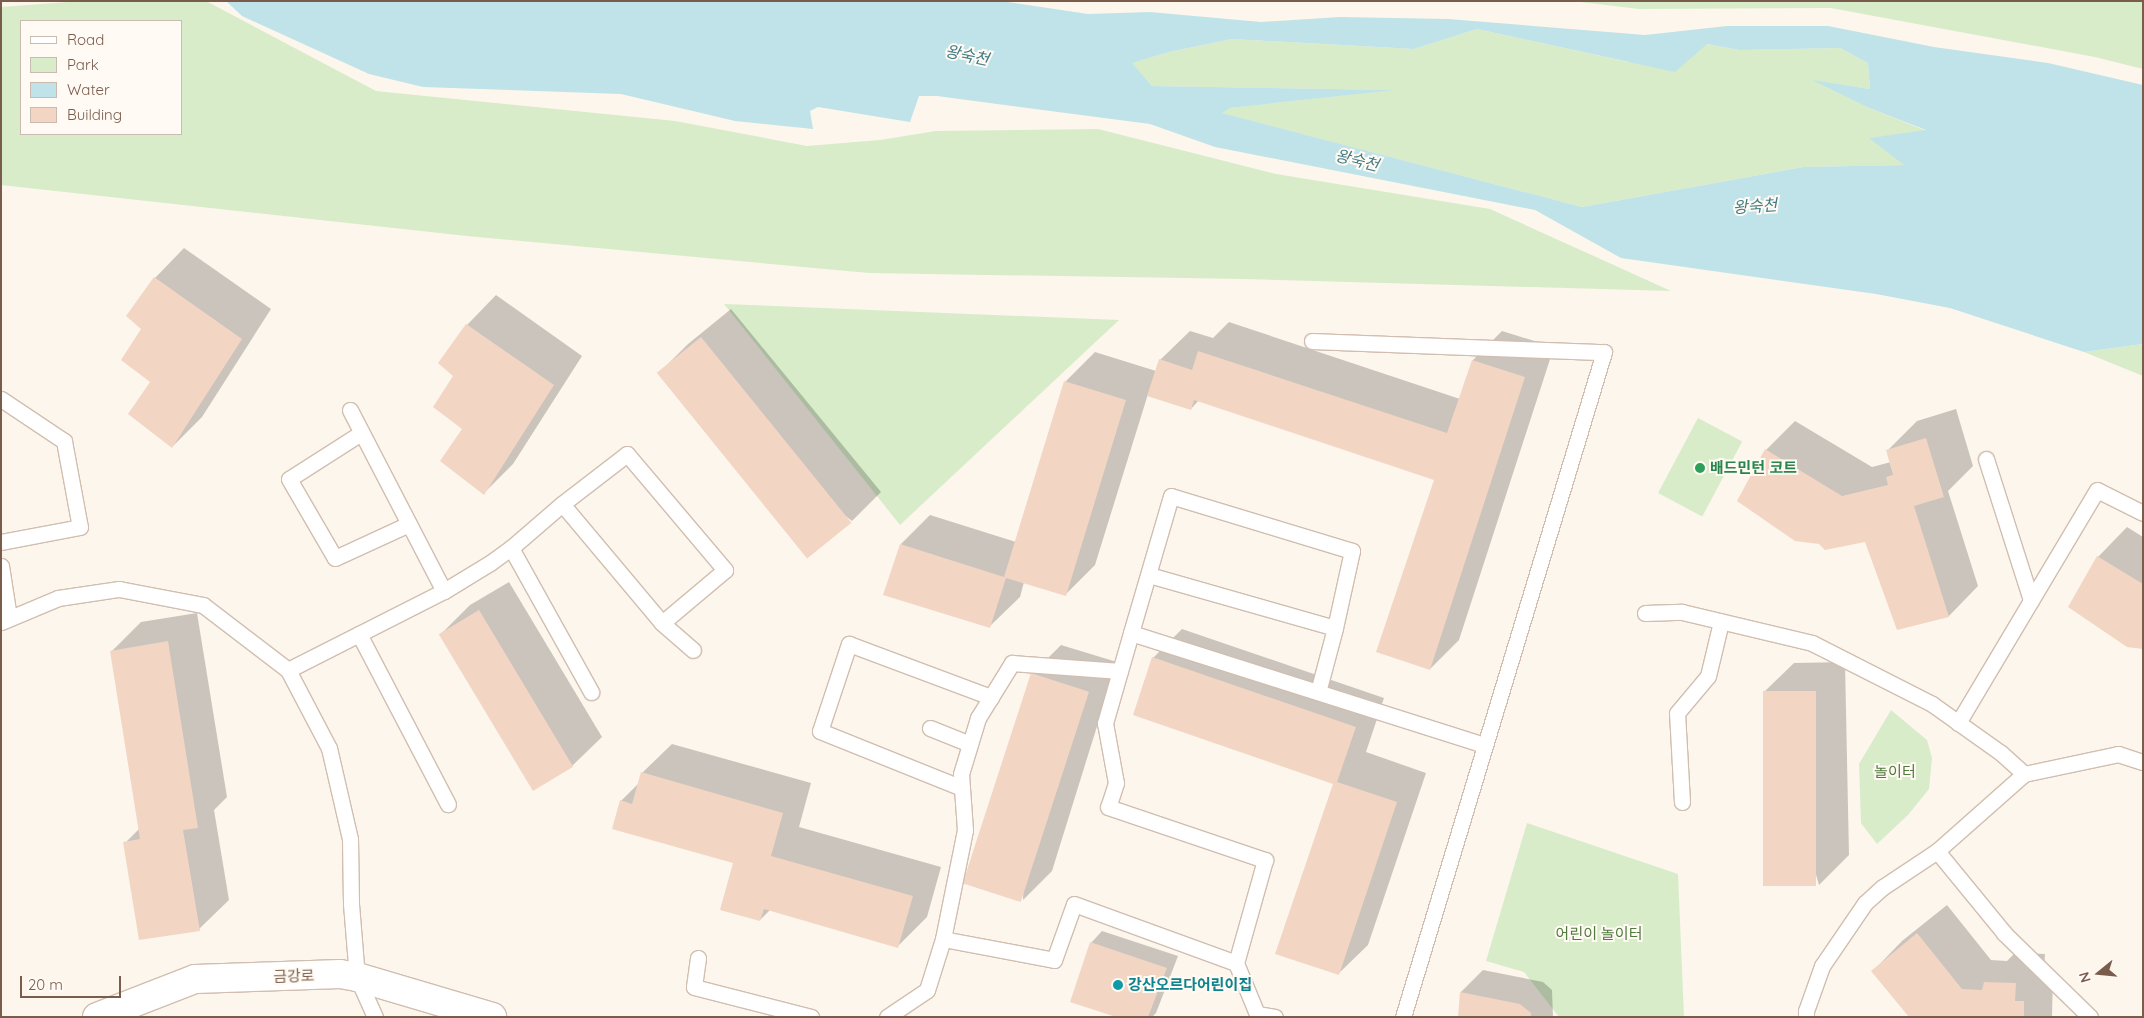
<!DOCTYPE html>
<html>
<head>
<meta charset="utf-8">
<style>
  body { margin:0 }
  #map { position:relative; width:2144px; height:1018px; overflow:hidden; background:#fdf6ec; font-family:Quicksand,"Noto Sans KR",sans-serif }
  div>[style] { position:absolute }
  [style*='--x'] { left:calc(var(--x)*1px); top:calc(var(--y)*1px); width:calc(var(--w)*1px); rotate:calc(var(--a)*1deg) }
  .green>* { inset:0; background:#d8ecc9; transform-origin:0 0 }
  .water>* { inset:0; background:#bfe3e8 }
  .shadow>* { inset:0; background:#0003 }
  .building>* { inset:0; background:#f3d5c3; transform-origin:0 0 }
  .roads { filter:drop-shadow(1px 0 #d1beb0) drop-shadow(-1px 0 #d1beb0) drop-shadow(0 1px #d1beb0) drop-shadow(0 -1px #d1beb0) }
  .lane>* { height:15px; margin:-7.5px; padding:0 7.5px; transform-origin:7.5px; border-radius:7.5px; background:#fff }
  .street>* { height:28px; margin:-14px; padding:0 14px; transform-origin:14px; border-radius:14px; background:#fff }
  .dots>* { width:14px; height:14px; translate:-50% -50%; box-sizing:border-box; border:2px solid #fffaf3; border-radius:50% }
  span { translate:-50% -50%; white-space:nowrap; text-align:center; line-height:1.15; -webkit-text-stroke:4px #fffaf3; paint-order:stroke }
  .leisure-label { font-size:15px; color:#27864d; font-weight:700 }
  .left { translate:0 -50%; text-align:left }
  .park-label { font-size:15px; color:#537a41 }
  .street-label { font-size:15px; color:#7a5c4d }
  .culture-label { font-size:15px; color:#0d838f; font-weight:700 }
  .water-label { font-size:16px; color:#437c86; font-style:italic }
  .frame { position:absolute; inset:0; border:2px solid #7a5c4d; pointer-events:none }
  .legend { position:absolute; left:20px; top:20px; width:162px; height:115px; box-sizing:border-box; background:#fffaf3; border:1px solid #cabbb1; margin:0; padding:6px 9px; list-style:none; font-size:15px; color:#7a5c4d }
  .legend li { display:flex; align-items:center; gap:10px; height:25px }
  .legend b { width:25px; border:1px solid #cabbb1 }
  .north { position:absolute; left:2074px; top:948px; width:50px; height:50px; -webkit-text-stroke:4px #fffaf3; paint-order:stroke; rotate:253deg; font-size:14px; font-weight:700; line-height:20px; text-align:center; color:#7a5c4d }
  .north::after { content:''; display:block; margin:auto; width:18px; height:22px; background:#7a5c4d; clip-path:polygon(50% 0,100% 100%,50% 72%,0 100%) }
  .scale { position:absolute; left:20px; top:976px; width:101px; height:22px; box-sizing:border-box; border:2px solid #7a5c4d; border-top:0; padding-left:6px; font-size:15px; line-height:18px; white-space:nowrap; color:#7a5c4d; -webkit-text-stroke:4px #fffaf3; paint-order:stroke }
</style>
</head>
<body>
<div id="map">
  <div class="green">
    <div style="clip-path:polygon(evenodd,81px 1px,206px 1px,376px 91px,675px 121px,807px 146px,880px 140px,936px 131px,1098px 129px,1276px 174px,1490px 209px,1671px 291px,1245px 279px,869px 273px,467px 236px,1px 185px,1px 7px,81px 1px,181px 21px,181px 134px,21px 134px,21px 21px,181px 21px)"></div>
    <div style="clip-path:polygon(1572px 1px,2143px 1px,2143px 69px,2095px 57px,1831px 8px,1639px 9px)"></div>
    <div style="clip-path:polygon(1477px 29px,1628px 62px,1707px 44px,1739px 50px,1840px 48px,1868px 63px,1870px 89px,1815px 81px,1869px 108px,1927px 131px,1870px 138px,1905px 165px,1803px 167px,1582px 207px,1221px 113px,1230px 108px,1388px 90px,1152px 86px,1131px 63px,1169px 52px,1232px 39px,1414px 49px)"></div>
    <div style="clip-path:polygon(724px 304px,1119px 320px,900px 525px)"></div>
    <div style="clip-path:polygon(2143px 344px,2143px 376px,2084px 352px)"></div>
    <div style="left:1698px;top:418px;width:50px;height:85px;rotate:28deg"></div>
    <div style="clip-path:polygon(1891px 710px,1927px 740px,1932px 758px,1929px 789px,1908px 815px,1877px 844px,1861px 823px,1859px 764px)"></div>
    <div style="clip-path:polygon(1527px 823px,1678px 874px,1684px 1017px,1559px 1017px,1524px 972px,1486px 961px)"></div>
  </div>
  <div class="water">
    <div style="clip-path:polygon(evenodd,226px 1px,1001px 1px,1088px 14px,1150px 12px,1261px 22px,1340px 17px,1448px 19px,1645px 35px,1727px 26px,1828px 26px,1934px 47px,2048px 63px,2143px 85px,2143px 344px,2084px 352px,1950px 308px,1876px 294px,1621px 258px,1535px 210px,1215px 147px,1150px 124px,937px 96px,919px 96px,910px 122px,818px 107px,810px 111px,813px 129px,735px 121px,621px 94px,423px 87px,369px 74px,242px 16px,226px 1px,1477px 29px,1675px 72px,1707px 44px,1739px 50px,1840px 48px,1868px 63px,1870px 89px,1812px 80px,1869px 108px,1926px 130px,1869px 138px,1904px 165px,1803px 167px,1582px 207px,1222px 113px,1230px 108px,1394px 90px,1152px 86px,1132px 63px,1169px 52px,1232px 39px,1414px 49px,1477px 29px)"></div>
  </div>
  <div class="shadow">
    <div style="clip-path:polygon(184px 248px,271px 309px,202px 417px,172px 447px,152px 382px,142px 329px,155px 278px)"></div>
    <div style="clip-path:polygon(496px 295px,582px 356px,513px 464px,484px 493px,464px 429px,454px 376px,467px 325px)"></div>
    <div style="clip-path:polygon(731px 309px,881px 492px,852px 521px,659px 373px,688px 344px)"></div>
    <div style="clip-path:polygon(1229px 322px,1460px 399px,1473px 360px,1502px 331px,1554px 347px,1459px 640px,1430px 669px,1435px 479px,1199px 400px,1191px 409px,1148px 394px,1095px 565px,1065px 595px,1024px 582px,1020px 597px,990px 626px,901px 544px,930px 515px,1016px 542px,1066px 381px,1095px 352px,1156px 371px,1160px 360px,1190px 331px,1213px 338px)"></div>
    <div style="clip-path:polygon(1956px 409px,1973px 466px,1948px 491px,1978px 586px,1949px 616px,1766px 450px,1795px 421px,1872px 467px,1891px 462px,1888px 450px,1917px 421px)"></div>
    <div style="clip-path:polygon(2127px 527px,2143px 537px,2143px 648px,2070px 607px,2098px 557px)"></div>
    <div style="clip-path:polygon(509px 582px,602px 737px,572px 766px,440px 635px,470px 605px)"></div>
    <div style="clip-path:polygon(197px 613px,227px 797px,214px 810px,229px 900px,199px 929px,125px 843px,140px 828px,111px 652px,141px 622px)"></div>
    <div style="clip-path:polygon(1182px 629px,1384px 698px,1366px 752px,1426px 773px,1368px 945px,1338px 974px,1335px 783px,1153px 658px)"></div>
    <div style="clip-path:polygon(1061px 645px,1117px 662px,1052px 871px,1023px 900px,1032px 674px)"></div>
    <div style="clip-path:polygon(1845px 662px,1849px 855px,1819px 885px,1764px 692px,1794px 663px)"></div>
    <div style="clip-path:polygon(672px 744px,811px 783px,799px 827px,941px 867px,927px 917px,898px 946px,770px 910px,760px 920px,735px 862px,621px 801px,639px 783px,642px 773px)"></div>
    <div style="clip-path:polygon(1947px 905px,1991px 960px,2007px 961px,2015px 953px,2045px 954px,2044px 972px,2053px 972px,2052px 1017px,1910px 1017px,1873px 971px,1902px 941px)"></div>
    <div style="clip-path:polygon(1102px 931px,1178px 956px,1156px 1013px,1152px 1017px,1120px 1017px,1091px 943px)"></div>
    <div style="clip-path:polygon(1483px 970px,1543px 982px,1552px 990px,1553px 1017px,1459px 1017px,1461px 992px)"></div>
  </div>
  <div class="building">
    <div style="clip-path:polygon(154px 277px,242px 339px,172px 448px,128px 414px,150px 382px,121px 360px,141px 329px,126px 316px)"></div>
    <div style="clip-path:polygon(466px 324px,554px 385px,484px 495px,440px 461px,462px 429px,433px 407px,453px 376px,438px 363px)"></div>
    <div style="left:701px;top:337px;width:239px;height:57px;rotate:51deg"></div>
    <div style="clip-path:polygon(1198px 351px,1447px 433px,1472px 360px,1525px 377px,1430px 670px,1376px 652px,1434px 480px,1194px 400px,1191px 410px,1147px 396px,1159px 359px,1192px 370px)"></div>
    <div style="clip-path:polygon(1064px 381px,1126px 400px,1066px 596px,1006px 578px,990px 628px,883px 595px,900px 544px,1004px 577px)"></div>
    <div style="clip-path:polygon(1926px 438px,1944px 497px,1914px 506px,1949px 617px,1897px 630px,1865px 542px,1825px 550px,1819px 544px,1795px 541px,1737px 501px,1765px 449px,1842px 496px,1888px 485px,1886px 477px,1893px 475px,1886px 450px)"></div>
    <div style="clip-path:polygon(2097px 556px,2143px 584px,2143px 649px,2127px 647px,2068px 607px)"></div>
    <div style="left:479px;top:610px;width:183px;height:47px;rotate:59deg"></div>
    <div style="clip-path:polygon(168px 641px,198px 828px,183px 830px,200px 931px,139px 940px,123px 842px,140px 839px,110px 651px)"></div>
    <div style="clip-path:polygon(1152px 657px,1356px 727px,1337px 782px,1397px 802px,1339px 975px,1275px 954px,1333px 784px,1133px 715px)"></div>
    <div style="left:1031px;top:673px;width:61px;height:221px;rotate:18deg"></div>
    <div style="left:1763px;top:691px;width:53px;height:195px"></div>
    <div style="clip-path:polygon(641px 772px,783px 813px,771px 856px,913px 896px,898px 948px,764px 909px,760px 921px,720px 910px,733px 863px,612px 829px,620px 800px,632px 804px)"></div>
    <div style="clip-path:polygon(1917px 933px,1962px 989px,1982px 990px,1984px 982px,2016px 983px,2015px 1001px,2024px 1001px,2024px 1017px,1909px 1017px,1871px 971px)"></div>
    <div style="clip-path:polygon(1090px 942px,1167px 968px,1148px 1017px,1116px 1017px,1070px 1002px)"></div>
    <div style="clip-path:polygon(1460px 992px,1520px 1004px,1531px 1013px,1531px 1017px,1458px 1017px)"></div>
  </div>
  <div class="roads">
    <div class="lane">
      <div style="--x:1312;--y:341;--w:292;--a:2.2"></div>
      <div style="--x:1604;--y:352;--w:695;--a:106.82"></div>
      <div style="--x:1;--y:399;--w:76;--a:33.7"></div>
      <div style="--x:64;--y:441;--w:87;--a:79.5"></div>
      <div style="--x:80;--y:527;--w:80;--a:169.2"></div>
      <div style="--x:350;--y:410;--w:204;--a:62.6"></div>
      <div style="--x:361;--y:433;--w:85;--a:147.4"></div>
      <div style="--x:289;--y:479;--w:91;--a:59.8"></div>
      <div style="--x:335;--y:558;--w:81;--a:-24.7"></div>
      <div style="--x:1986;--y:459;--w:148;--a:72.3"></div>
      <div style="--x:511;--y:548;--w:165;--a:60.9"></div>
      <div style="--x:1;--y:566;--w:52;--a:81.1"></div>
      <div style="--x:1149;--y:575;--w:193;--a:15.9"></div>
      <div style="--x:1335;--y:628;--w:79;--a:-77.6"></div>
      <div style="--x:1352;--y:551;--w:189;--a:-163.1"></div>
      <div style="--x:1171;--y:496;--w:143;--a:106.3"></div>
      <div style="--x:1131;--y:633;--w:371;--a:17.6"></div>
      <div style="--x:1645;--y:613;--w:37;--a:-2"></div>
      <div style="--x:1682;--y:612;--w:134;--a:13.4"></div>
      <div style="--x:1812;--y:643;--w:135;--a:26.9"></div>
      <div style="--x:1932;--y:704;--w:85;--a:35.4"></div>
      <div style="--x:2001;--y:753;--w:31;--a:42"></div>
      <div style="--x:1;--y:622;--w:62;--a:-22.8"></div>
      <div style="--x:58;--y:598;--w:62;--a:-8.4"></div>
      <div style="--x:119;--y:589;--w:86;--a:10.8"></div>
      <div style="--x:203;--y:605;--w:107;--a:37.4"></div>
      <div style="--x:288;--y:670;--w:88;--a:62.3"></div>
      <div style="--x:329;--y:748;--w:93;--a:77"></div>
      <div style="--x:350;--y:839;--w:65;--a:89.1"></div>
      <div style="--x:351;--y:904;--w:73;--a:85.3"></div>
      <div style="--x:357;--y:977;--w:44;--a:65.8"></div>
      <div style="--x:662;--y:623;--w:41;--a:41.1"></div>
      <div style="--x:1131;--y:633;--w:94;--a:106.1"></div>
      <div style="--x:1105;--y:723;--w:61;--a:79.6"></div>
      <div style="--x:1116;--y:783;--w:25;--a:108"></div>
      <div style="--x:1108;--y:807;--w:166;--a:18.7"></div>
      <div style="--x:1265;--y:860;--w:107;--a:105.7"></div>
      <div style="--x:359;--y:634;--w:192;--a:62.4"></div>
      <div style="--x:288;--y:670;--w:175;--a:-26.9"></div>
      <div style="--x:444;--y:591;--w:54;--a:-31.3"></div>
      <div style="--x:490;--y:563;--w:26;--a:-36"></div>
      <div style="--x:511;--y:548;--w:67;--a:-40.8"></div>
      <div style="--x:562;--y:504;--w:82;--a:-37.6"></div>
      <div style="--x:627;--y:454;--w:152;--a:49.8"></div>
      <div style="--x:725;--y:570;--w:82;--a:139.9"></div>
      <div style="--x:662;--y:623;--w:155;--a:-130"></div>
      <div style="--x:1318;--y:692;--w:66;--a:-75.1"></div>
      <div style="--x:1958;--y:723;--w:271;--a:-59.2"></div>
      <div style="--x:2097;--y:490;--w:51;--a:26.6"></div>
      <div style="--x:930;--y:728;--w:43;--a:21.8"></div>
      <div style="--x:962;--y:788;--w:153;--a:-158.1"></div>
      <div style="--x:820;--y:731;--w:92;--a:-71.6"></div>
      <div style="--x:849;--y:644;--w:152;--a:20.5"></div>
      <div style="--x:1682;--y:802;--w:89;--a:-93.2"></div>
      <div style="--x:1677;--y:713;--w:48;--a:-50"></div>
      <div style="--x:1708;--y:676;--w:56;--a:-76.5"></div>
      <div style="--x:1937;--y:851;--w:106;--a:50.7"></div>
      <div style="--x:2004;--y:933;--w:120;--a:44.3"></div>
      <div style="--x:943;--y:939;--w:111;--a:-78.6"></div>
      <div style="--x:965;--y:830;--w:56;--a:-94.1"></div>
      <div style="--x:961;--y:774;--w:59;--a:-73.1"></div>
      <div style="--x:978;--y:718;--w:65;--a:-58.3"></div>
      <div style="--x:1012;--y:663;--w:108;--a:4.2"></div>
      <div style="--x:698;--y:958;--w:29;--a:98"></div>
      <div style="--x:694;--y:987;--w:121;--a:14.4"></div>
      <div style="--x:887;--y:1017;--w:48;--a:-34"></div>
      <div style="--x:927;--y:990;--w:53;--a:-72.6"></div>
      <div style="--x:943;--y:939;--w:113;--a:10.7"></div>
      <div style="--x:1054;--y:960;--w:59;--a:-70.3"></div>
      <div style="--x:1074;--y:904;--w:172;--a:20"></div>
      <div style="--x:1236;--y:963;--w:55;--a:67.6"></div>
      <div style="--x:1257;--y:1014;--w:18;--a:9"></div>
      <div style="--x:1806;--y:1017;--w:6;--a:-90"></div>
      <div style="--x:1806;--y:1011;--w:48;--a:-70.4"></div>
      <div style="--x:1822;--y:966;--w:76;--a:-55.7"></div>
      <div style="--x:1865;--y:903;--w:24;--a:-42"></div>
      <div style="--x:1883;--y:887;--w:65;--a:-33.7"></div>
      <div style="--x:1937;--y:851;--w:116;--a:-41.5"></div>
      <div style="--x:2024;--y:774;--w:96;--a:-12"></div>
      <div style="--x:2118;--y:754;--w:26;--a:18"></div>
    </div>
    <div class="street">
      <div style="--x:97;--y:1017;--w:105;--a:-21.2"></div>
      <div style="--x:195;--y:979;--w:145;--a:-2"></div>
      <div style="--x:340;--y:974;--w:17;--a:10"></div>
      <div style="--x:357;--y:977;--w:141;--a:16.5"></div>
    </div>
  </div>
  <div class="dots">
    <div style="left:1700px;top:468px;background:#2e9e5b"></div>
    <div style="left:1118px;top:985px;background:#0f9aa8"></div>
  </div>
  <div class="leisure-label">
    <span class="left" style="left:1710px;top:468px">배드민턴 코트</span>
  </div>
  <div class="park-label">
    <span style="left:1895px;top:772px">놀이터</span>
    <span style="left:1599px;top:934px">어린이 놀이터</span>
  </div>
  <div class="street-label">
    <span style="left:294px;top:976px;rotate:-2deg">금강로</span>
  </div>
  <div class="culture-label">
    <span class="left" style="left:1128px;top:985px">강산오르다어린이집</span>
  </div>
  <div class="water-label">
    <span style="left:967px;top:55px;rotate:12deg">왕숙천</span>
    <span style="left:1357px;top:160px;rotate:14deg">왕숙천</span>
    <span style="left:1755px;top:206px;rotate:-4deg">왕숙천</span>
  </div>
  <div class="frame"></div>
  <ul class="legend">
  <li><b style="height:6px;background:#fff"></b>Road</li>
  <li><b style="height:14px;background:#d8ecc9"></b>Park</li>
  <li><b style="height:14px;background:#bfe3e8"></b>Water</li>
  <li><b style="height:14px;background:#f3d5c3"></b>Building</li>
  </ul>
  <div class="north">N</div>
  <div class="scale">20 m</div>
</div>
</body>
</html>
